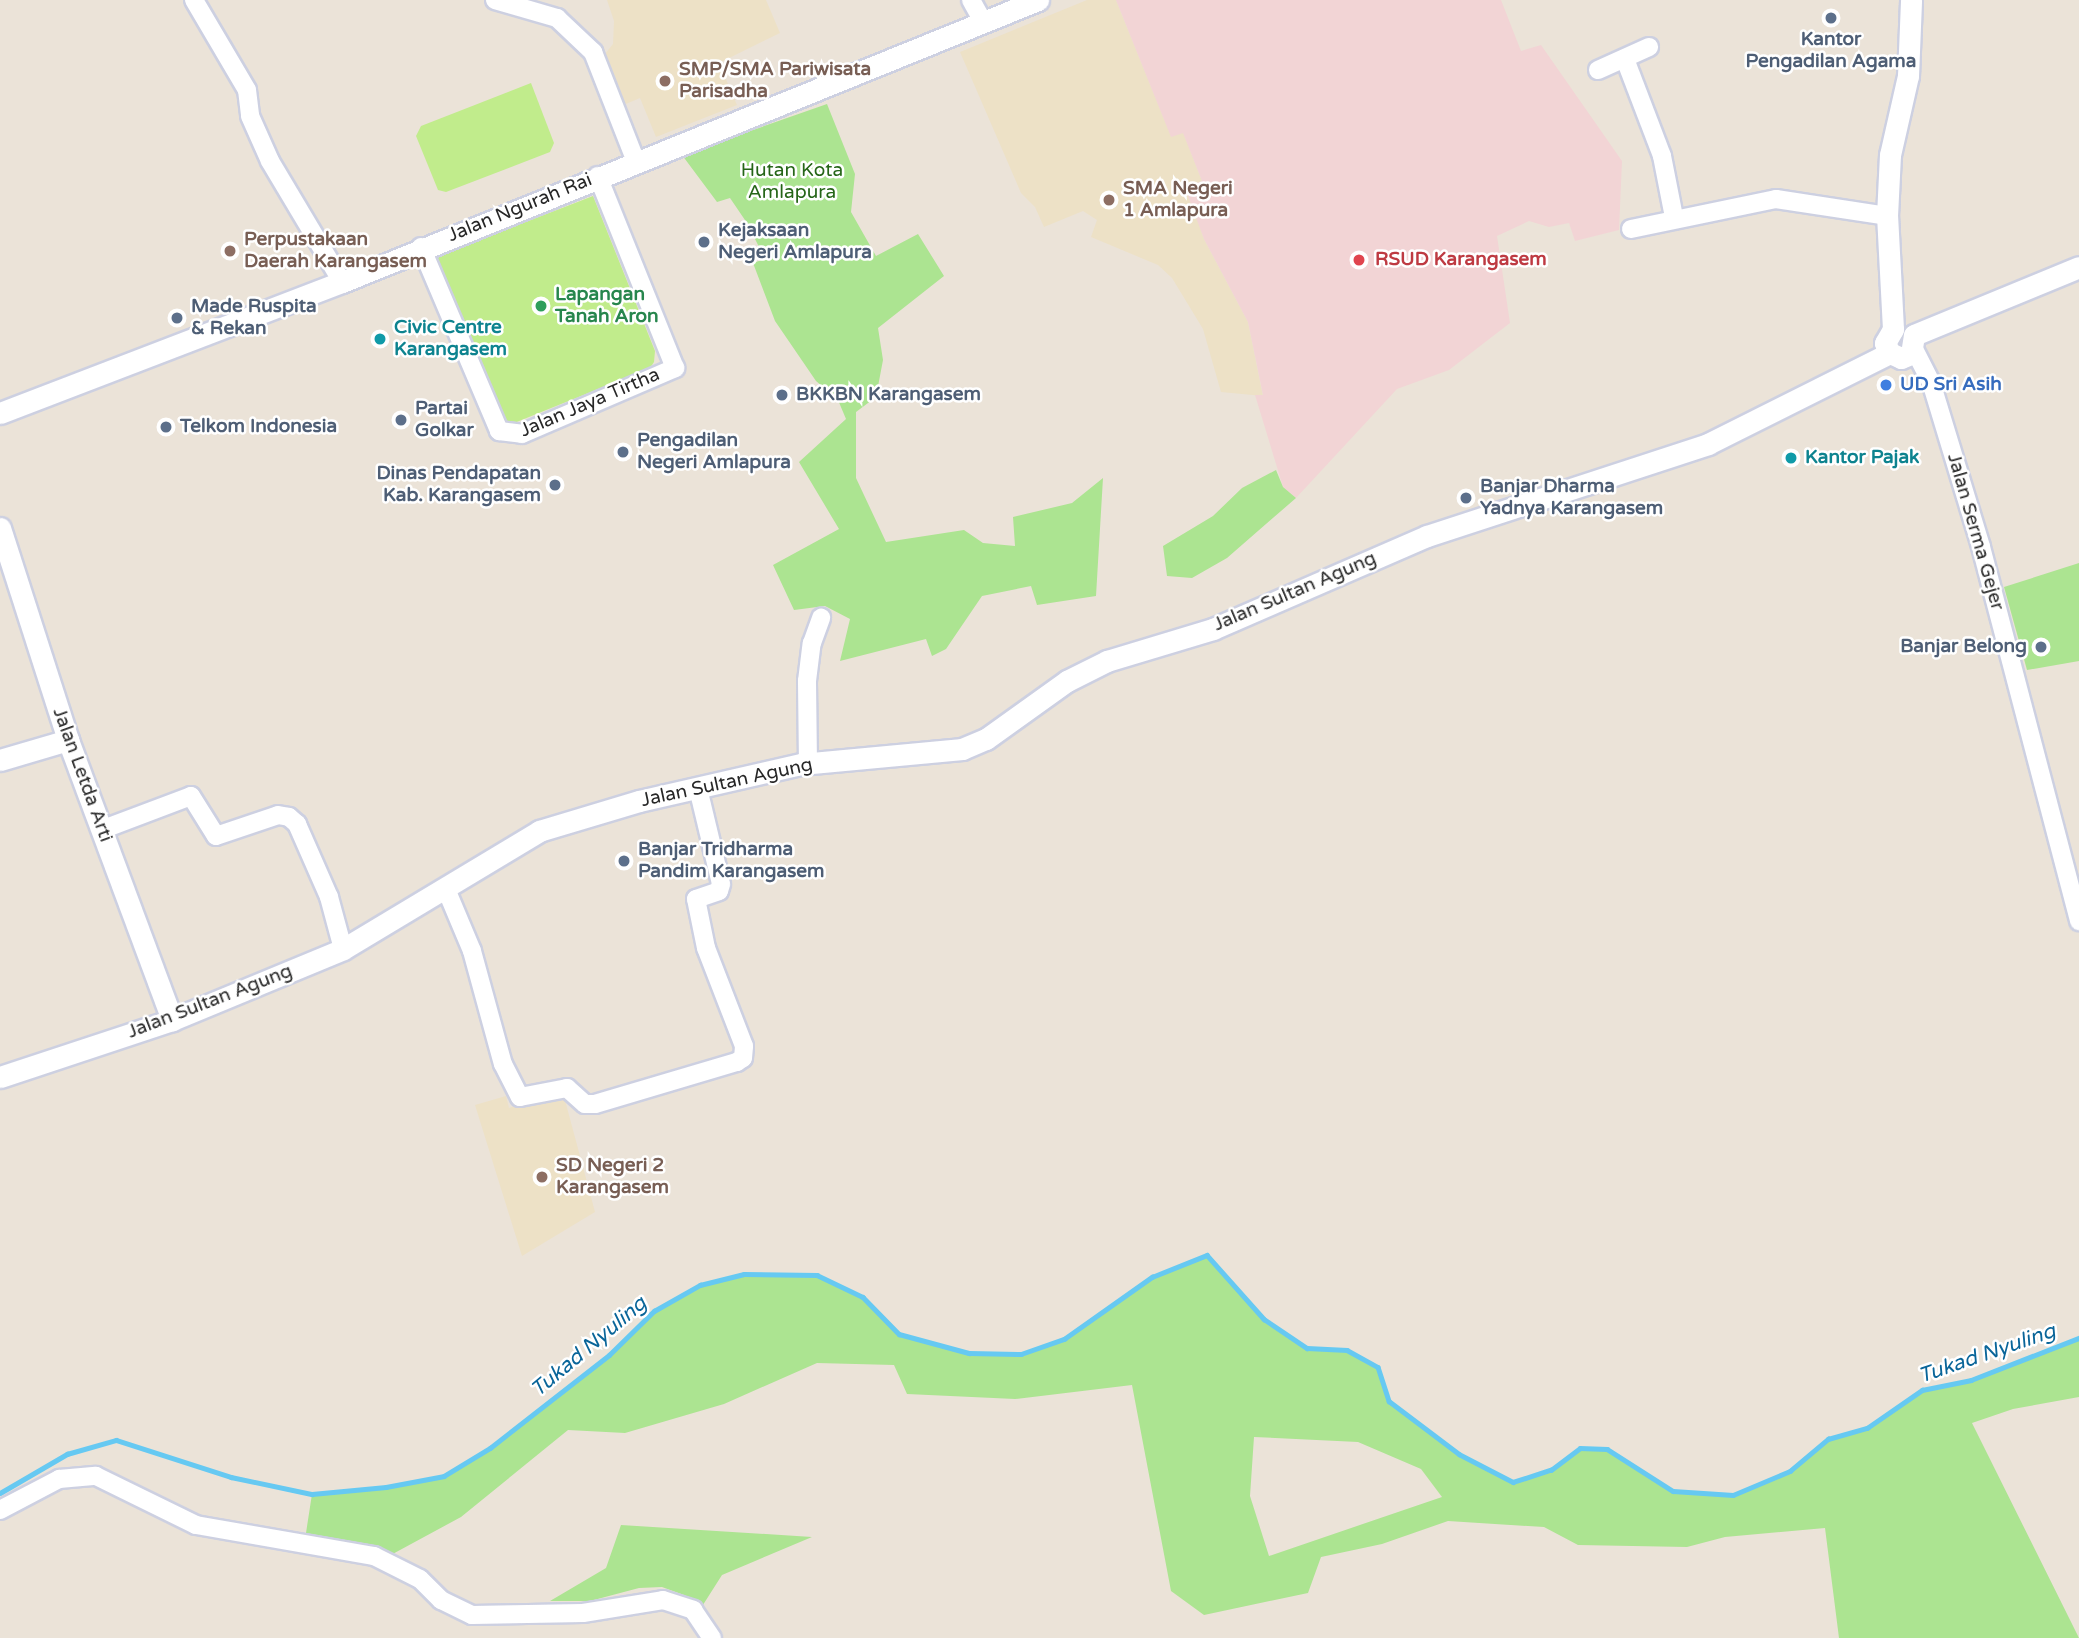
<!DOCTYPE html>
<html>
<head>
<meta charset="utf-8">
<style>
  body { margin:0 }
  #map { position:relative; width:2079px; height:1638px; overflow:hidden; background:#ebe3d8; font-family:"Varela Round",sans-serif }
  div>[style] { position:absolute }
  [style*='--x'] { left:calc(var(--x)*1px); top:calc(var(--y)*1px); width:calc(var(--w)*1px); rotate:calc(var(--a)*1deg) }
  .education>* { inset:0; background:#ede1c6 }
  .medical>* { inset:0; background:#f2d4d5 }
  .green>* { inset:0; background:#ace491 }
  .pitch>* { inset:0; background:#c1ec8c }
  .stream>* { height:4.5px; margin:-2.25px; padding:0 2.25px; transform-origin:2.25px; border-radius:2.25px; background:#66c9f2 }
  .roads { filter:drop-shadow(2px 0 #cdd0e1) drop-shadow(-2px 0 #cdd0e1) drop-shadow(0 2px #cdd0e1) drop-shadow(0 -2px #cdd0e1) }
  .minor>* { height:18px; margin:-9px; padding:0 9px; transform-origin:9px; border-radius:9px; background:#fff }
  .tertiary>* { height:21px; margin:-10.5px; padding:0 10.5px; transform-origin:10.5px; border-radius:10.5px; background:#fff }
  .dots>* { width:19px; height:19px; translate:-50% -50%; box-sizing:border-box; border:4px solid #fff; border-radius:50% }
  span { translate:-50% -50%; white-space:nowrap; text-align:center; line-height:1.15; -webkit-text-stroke:5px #fff; paint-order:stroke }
  .service-label { font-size:19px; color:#4e5e75; font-weight:700 }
  .left { translate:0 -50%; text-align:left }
  .right { translate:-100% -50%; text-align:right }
  .education-label { font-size:19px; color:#785e54; font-weight:700 }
  .park-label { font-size:19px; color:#256517 }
  .street-label { font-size:19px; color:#272727 }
  .health-label { font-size:19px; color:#be3a42; font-weight:700 }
  .leisure-label { font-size:19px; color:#27864d; font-weight:700 }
  .culture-label { font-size:19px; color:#0d838f; font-weight:700 }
  .shop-label { font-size:19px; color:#366cbe; font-weight:700 }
  .water-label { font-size:21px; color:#096599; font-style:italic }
</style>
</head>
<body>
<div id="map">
  <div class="education">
    <div style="clip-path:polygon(607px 0,766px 0,780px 33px,719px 63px,737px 105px,656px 137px,640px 98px,614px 109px,597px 64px,613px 44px,614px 21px)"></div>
    <div style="clip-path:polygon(1087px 0,1116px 0,1171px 136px,1183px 132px,1202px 181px,1186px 187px,1204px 239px,1248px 322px,1263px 396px,1221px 392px,1203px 329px,1172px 278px,1158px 265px,1091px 237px,1097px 220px,1083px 211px,1044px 227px,1035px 207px,1021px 193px,960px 52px)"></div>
    <div style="clip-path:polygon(562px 1089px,595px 1212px,522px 1256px,475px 1105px,506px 1096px,509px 1108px)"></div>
  </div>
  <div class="medical">
    <div style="clip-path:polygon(1116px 0,1501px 0,1521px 51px,1541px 45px,1622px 161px,1619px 230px,1575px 241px,1569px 223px,1549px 227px,1529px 221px,1497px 236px,1510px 323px,1449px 370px,1397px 389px,1296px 498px,1283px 487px,1255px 395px,1263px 395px,1248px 322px,1204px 239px,1185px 188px,1202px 181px,1183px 133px,1171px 137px)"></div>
  </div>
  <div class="green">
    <div style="clip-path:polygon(827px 104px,855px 174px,851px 212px,876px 256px,918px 234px,944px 276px,878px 328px,883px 360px,876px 397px,856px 412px,856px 478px,886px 542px,964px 530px,983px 543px,1015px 546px,1013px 517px,1072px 503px,1103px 478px,1096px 596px,1037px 605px,1031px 586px,982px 596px,946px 649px,932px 656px,926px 639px,840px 661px,850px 619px,825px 606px,794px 610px,773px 565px,839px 529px,799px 462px,846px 419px,838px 400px,816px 381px,775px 321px,753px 263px,765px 259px,747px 223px,730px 198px,717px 202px,682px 155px)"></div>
    <div style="clip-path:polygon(1276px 470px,1283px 487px,1296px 498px,1227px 558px,1192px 578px,1167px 576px,1163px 546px,1213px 516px,1242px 488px)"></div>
    <div style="clip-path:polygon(2079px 563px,2079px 661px,2027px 670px,2004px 587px)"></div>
    <div style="clip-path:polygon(evenodd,1207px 1255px,1264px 1319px,1307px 1348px,1347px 1350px,1378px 1367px,1389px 1402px,1459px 1454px,1512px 1482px,1551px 1470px,1580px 1448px,1607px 1449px,1673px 1491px,1733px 1495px,1790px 1471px,1828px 1439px,1867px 1428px,1922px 1390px,1971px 1380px,2079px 1338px,2079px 1397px,2013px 1409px,1972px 1423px,2079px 1638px,1839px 1638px,1825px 1528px,1725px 1537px,1687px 1547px,1578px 1545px,1544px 1527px,1448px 1521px,1382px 1544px,1321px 1557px,1308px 1593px,1204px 1615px,1171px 1591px,1132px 1385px,1015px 1399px,907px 1394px,894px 1365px,817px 1363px,724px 1404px,625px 1433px,568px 1430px,461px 1517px,376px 1563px,304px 1546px,312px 1494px,386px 1487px,444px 1476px,490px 1448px,609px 1355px,654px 1311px,700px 1285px,744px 1274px,817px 1275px,863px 1297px,899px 1334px,968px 1353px,1021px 1354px,1064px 1339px,1152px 1277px,1207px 1255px,1254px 1437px,1358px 1442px,1421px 1469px,1442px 1497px,1269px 1556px,1250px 1496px,1254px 1437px)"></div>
    <div style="clip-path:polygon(621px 1525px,812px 1537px,722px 1575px,701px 1608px,684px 1595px,662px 1587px,639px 1588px,590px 1601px,550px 1601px,606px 1568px)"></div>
  </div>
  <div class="pitch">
    <div style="clip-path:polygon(531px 83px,554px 143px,550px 152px,446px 192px,438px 190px,416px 136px,421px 126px)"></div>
    <div style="clip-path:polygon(593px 196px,655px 351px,654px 362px,650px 368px,502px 428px,426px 261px)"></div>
  </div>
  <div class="stream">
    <div style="--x:0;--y:1493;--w:78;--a:-30.2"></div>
    <div style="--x:67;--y:1454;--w:51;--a:-15.9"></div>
    <div style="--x:116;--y:1440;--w:121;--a:17.8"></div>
    <div style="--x:231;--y:1477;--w:83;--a:11.9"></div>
    <div style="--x:312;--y:1494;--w:74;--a:-5.4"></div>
    <div style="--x:386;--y:1487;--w:59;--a:-10.7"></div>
    <div style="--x:444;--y:1476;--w:54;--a:-31.3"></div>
    <div style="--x:490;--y:1448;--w:151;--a:-38"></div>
    <div style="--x:609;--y:1355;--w:63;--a:-44.4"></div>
    <div style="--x:654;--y:1311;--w:53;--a:-29.5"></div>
    <div style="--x:700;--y:1285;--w:45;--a:-14"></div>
    <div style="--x:744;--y:1274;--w:73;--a:0.8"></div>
    <div style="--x:817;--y:1275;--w:51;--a:25.6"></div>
    <div style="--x:863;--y:1297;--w:52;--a:45.8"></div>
    <div style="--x:899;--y:1334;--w:73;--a:15.2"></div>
    <div style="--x:969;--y:1353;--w:52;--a:1.1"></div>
    <div style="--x:1021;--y:1354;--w:46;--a:-19.2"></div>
    <div style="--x:1064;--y:1339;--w:108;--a:-35.2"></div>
    <div style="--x:1152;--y:1277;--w:59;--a:-21.8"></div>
    <div style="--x:1207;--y:1255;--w:86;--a:48.3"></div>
    <div style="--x:1264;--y:1319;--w:52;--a:34"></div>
    <div style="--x:1307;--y:1348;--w:40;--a:2.9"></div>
    <div style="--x:1347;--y:1350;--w:35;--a:29"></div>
    <div style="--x:1378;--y:1367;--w:36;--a:72"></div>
    <div style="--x:1389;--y:1401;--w:88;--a:37.1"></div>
    <div style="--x:1459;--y:1454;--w:61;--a:27.4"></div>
    <div style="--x:1513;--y:1482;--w:40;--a:-18"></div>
    <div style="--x:1551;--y:1470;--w:36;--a:-37"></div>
    <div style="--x:1580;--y:1448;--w:27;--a:2"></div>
    <div style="--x:1607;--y:1449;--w:78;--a:32.5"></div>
    <div style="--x:1673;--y:1491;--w:60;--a:3.8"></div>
    <div style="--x:1733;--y:1495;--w:62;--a:-22.8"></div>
    <div style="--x:1790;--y:1471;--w:50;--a:-40.1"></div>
    <div style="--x:1828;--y:1439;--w:41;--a:-15.8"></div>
    <div style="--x:1867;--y:1428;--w:67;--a:-34.6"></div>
    <div style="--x:1922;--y:1390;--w:50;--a:-11.5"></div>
    <div style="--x:1971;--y:1380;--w:116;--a:-21.3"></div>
  </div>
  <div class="roads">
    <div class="minor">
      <div style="--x:194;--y:0;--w:104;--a:59.5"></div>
      <div style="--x:247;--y:90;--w:26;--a:83"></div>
      <div style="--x:250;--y:116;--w:49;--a:66"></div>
      <div style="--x:270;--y:161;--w:141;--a:59.2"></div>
      <div style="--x:495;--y:0;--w:65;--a:16.2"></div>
      <div style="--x:557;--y:18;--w:50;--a:43.4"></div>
      <div style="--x:593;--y:52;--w:118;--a:68.6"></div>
      <div style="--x:971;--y:0;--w:23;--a:61"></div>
      <div style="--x:1625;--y:59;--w:104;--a:69.1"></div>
      <div style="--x:1662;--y:156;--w:62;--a:78.9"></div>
      <div style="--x:1598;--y:70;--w:56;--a:-24.3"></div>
      <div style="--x:1631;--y:229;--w:148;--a:-11.7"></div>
      <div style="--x:1776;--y:199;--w:112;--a:8.7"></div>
      <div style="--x:421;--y:247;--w:200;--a:67"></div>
      <div style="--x:499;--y:431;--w:23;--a:7"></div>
      <div style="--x:522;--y:434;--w:167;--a:-23.3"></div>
      <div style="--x:675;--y:368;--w:207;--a:-111.9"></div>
      <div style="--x:1914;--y:349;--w:37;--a:63"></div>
      <div style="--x:1931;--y:382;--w:172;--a:73.1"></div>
      <div style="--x:1981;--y:547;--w:387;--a:75.3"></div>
      <div style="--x:808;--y:764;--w:83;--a:-90.7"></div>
      <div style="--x:807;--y:681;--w:38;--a:-83"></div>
      <div style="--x:812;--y:643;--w:27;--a:-70"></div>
      <div style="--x:101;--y:830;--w:96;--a:-20.7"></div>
      <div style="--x:191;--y:796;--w:47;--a:58"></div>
      <div style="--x:216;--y:836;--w:65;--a:-18.7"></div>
      <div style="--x:278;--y:815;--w:11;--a:10"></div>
      <div style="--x:289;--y:817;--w:11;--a:41"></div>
      <div style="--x:297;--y:824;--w:80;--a:66.3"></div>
      <div style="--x:329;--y:897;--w:54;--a:74.9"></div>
      <div style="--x:446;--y:889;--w:67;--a:67.2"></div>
      <div style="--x:472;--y:951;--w:117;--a:74.7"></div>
      <div style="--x:503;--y:1064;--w:37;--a:63"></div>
      <div style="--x:520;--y:1097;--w:48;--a:-10.8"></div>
      <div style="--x:567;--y:1088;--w:24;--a:42"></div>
      <div style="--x:585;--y:1104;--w:10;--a:0"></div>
      <div style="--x:595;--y:1104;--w:148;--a:-16.5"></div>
      <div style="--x:737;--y:1062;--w:7;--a:-34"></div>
      <div style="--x:743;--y:1058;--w:12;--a:-85"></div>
      <div style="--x:744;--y:1046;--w:105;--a:-111.2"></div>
      <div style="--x:706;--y:948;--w:50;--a:-101.5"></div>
      <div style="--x:696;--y:899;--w:24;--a:-19"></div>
      <div style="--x:719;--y:891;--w:7;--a:-74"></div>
      <div style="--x:721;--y:884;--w:99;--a:-103.5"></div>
      <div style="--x:0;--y:1510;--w:67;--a:-27.7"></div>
      <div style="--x:59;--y:1479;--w:37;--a:-5"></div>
      <div style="--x:96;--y:1476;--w:111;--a:26.1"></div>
      <div style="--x:196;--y:1525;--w:181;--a:9.9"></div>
      <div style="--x:374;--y:1556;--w:51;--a:26.6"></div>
      <div style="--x:420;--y:1579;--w:30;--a:45"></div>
      <div style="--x:441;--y:1600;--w:34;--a:26"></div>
      <div style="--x:472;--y:1615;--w:111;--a:-1"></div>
      <div style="--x:583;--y:1613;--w:81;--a:-9.2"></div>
      <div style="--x:663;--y:1600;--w:32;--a:18"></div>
      <div style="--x:693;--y:1610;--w:34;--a:56"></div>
    </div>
    <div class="tertiary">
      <div style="--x:1914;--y:335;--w:178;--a:-22.4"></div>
      <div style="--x:1890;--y:353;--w:11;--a:-117"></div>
      <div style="--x:1885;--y:343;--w:16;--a:-60"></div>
      <div style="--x:1893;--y:329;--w:113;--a:-93"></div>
      <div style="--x:1887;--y:216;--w:61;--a:-87.2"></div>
      <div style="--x:1890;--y:155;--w:81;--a:-77.2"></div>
      <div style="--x:1908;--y:76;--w:76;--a:-87.7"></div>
      <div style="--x:1890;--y:353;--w:12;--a:24"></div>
      <div style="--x:1901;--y:358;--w:11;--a:-22"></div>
      <div style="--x:1911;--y:354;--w:19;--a:-81"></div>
      <div style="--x:0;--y:413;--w:366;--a:-21"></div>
      <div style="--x:342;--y:282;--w:751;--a:-22.06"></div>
      <div style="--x:0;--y:528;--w:223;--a:72.2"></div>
      <div style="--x:68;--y:740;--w:299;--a:69.6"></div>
      <div style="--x:0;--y:760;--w:71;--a:-16.4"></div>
      <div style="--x:0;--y:1077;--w:181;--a:-18.3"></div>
      <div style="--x:172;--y:1020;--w:185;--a:-22.5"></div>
      <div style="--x:343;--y:949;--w:229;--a:-31"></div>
      <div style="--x:539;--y:831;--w:104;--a:-16.7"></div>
      <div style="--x:639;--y:801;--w:166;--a:-12.9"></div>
      <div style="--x:801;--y:764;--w:162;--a:-5.3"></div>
      <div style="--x:962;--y:749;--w:26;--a:-23"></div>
      <div style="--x:986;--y:739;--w:100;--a:-35.6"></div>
      <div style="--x:1067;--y:681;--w:45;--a:-26.6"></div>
      <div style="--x:1107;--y:661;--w:111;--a:-16.8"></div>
      <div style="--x:1213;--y:629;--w:233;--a:-23.5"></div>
      <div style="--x:1427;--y:536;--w:296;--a:-18.1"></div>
      <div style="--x:1708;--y:444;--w:203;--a:-26.6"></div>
    </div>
  </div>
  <div class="dots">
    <div style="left:1831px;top:18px;background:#5c6f8a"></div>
    <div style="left:665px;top:81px;background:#8d6e63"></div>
    <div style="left:1109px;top:200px;background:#8d6e63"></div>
    <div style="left:704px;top:242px;background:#5c6f8a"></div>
    <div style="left:230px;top:251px;background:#8d6e63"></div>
    <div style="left:1359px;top:260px;background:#e0444e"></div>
    <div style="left:541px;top:306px;background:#2e9e5b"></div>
    <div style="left:177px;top:318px;background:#5c6f8a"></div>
    <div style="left:380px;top:339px;background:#0f9aa8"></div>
    <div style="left:1886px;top:385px;background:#3f7fe0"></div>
    <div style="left:782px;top:395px;background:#5c6f8a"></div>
    <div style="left:401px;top:420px;background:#5c6f8a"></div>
    <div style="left:166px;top:427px;background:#5c6f8a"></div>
    <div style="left:623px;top:452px;background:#5c6f8a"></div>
    <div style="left:1791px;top:458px;background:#0f9aa8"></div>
    <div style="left:555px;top:485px;background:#5c6f8a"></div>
    <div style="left:1466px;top:498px;background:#5c6f8a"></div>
    <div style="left:2041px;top:647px;background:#5c6f8a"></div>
    <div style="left:624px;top:861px;background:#5c6f8a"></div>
    <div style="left:542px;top:1177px;background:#8d6e63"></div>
  </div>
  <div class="service-label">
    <span style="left:1831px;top:51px">Kantor<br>Pengadilan Agama</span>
    <span class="left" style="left:718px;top:242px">Kejaksaan<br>Negeri Amlapura</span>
    <span class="left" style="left:191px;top:318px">Made Ruspita<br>&amp; Rekan</span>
    <span class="left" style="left:796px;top:395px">BKKBN Karangasem</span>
    <span class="left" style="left:415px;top:420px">Partai<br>Golkar</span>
    <span class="left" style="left:180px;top:427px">Telkom Indonesia</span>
    <span class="left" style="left:637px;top:452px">Pengadilan<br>Negeri Amlapura</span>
    <span class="right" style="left:541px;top:485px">Dinas Pendapatan<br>Kab. Karangasem</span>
    <span class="left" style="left:1480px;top:498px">Banjar Dharma<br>Yadnya Karangasem</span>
    <span class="right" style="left:2027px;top:647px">Banjar Belong</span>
    <span class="left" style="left:638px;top:861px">Banjar Tridharma<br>Pandim Karangasem</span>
  </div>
  <div class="education-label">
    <span class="left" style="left:679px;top:81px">SMP/SMA Pariwisata<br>Parisadha</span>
    <span class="left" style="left:1123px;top:200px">SMA Negeri<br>1 Amlapura</span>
    <span class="left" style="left:244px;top:251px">Perpustakaan<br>Daerah Karangasem</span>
    <span class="left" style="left:556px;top:1177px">SD Negeri 2<br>Karangasem</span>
  </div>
  <div class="park-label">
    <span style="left:792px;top:182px">Hutan Kota<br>Amlapura</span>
  </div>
  <div class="street-label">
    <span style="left:520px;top:208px;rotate:-22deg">Jalan Ngurah Rai</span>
    <span style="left:590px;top:403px;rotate:-23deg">Jalan Jaya Tirtha</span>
    <span style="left:1975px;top:532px;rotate:74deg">Jalan Serma Gejer</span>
    <span style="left:1295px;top:592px;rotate:-23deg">Jalan Sultan Agung</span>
    <span style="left:82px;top:775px;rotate:70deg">Jalan Letda Arti</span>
    <span style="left:727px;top:783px;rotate:-12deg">Jalan Sultan Agung</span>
    <span style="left:210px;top:1002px;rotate:-21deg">Jalan Sultan Agung</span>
  </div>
  <div class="health-label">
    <span class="left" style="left:1375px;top:260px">RSUD Karangasem</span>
  </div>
  <div class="leisure-label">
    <span class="left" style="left:555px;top:306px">Lapangan<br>Tanah Aron</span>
  </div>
  <div class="culture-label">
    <span class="left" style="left:394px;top:339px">Civic Centre<br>Karangasem</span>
    <span class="left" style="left:1805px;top:458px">Kantor Pajak</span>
  </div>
  <div class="shop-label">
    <span class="left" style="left:1900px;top:385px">UD Sri Asih</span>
  </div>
  <div class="water-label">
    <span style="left:589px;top:1347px;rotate:-40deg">Tukad Nyuling</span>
    <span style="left:1987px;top:1354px;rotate:-19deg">Tukad Nyuling</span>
  </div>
</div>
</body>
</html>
